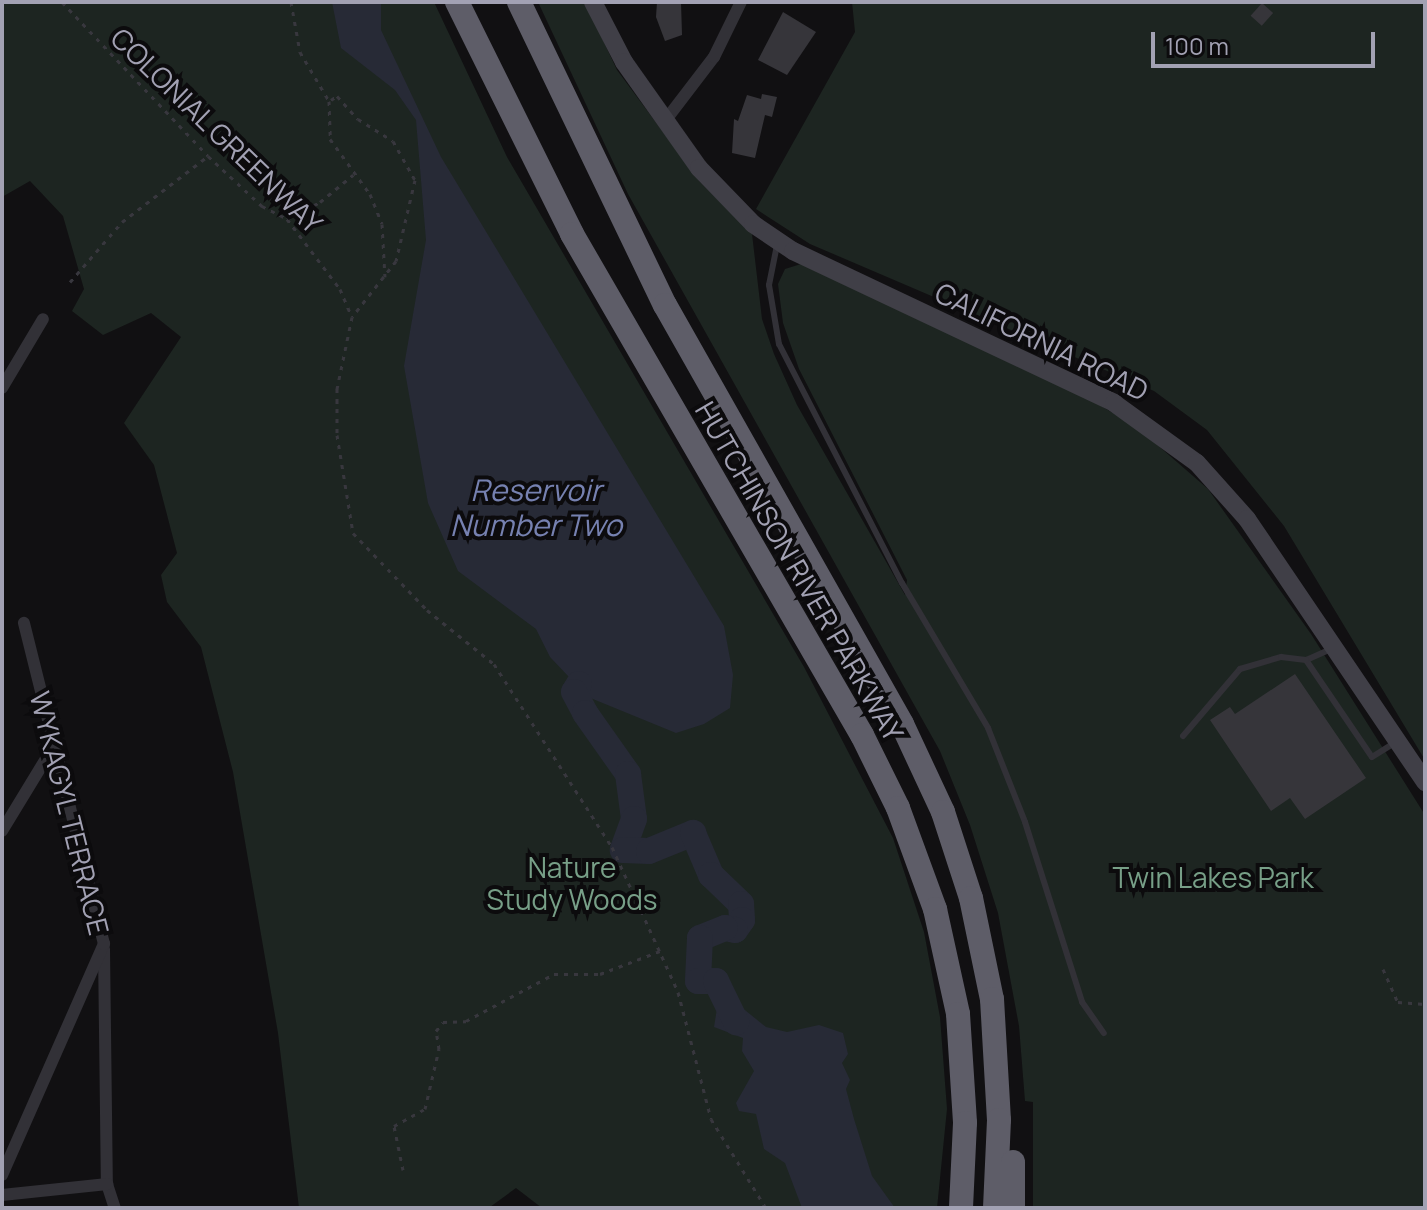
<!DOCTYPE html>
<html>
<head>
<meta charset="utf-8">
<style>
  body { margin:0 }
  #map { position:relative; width:1427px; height:1210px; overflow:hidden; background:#111012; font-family:Manrope,sans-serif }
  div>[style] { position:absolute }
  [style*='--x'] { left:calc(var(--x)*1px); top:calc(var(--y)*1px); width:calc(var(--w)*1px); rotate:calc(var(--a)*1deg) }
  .green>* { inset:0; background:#1d2521 }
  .water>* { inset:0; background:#272a36 }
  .river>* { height:26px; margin:-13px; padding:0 13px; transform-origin:13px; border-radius:13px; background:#272a36 }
  .building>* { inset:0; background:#36353a; transform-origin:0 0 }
  .path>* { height:3px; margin-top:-1.5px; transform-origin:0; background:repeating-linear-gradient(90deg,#38373e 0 4px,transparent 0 10px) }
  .lane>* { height:6px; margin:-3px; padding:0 3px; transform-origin:3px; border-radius:3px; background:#323137 }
  .street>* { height:12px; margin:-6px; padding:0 6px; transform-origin:6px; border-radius:6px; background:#323137 }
  .secondary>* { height:18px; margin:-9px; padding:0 9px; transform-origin:9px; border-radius:9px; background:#403f47 }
  .highway>* { height:24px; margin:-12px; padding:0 12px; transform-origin:12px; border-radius:12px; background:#5e5d68 }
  span { translate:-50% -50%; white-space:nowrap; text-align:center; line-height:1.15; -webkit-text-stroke:8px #0c0b0d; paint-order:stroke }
  .street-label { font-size:28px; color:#a2a1b3 }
  .park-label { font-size:28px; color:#779f87 }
  .water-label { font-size:30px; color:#7681b0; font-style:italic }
  .frame { position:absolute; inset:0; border:4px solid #a2a1b3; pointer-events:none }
  .scale { position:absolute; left:1151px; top:32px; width:224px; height:36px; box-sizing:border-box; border:4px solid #a2a1b3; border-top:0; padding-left:10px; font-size:24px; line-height:28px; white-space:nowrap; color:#a2a1b3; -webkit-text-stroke:6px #0c0b0d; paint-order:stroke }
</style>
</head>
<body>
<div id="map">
  <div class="green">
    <div style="clip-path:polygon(2px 2px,434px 2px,507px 157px,804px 667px,893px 838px,924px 932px,940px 1017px,947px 1109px,937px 1208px,542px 1208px,516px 1188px,490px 1207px,299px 1208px,278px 1033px,233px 772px,201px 647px,167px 602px,161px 575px,177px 553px,154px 465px,124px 423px,181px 337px,151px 313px,103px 335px,72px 311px,84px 289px,63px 216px,30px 181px,2px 197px)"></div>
    <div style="clip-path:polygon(538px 2px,585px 2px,617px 70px,700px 182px,752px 234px,762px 319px,774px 354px,797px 405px,905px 595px,907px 580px,799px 369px,783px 323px,778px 284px,785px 269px,801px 264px,1098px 404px,1139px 429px,1208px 489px,1311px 634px,1425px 815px,1425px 1208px,1033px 1208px,1033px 1102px,1025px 1101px,1019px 1026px,998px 913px,970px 825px,940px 751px,628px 194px)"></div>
    <div style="clip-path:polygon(852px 2px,1425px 2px,1425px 760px,1284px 526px,1207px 430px,1154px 391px,810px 244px,756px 209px,855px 32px)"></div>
  </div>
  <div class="water">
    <div style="clip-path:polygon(332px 2px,381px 2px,381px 30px,441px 157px,724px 626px,733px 675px,730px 708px,704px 724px,676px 733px,588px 697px,550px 657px,536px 629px,458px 571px,428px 503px,404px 366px,426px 240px,416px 120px,395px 90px,341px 48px)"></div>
    <div style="clip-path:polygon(720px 990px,766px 1027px,787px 1032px,819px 1025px,843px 1033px,848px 1054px,842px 1063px,850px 1080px,846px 1089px,854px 1119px,872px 1176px,895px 1208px,802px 1208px,785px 1163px,764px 1149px,756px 1114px,739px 1111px,736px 1103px,754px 1071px,742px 1051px,743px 1038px,714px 1027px)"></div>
  </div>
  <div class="river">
    <div style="--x:579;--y:684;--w:9;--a:122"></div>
    <div style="--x:574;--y:692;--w:24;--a:62"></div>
    <div style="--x:585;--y:713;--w:75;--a:54.8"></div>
    <div style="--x:628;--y:774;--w:45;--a:82.4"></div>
    <div style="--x:634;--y:819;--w:33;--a:110"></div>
    <div style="--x:623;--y:850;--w:26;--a:2"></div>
    <div style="--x:649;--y:851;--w:48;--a:-22.2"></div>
    <div style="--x:693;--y:833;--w:46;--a:66.8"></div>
    <div style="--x:711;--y:875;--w:42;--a:44"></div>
    <div style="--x:741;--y:904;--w:16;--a:86"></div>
    <div style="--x:742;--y:920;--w:12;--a:125"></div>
    <div style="--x:735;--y:930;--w:10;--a:-169"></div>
    <div style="--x:725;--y:928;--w:27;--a:158"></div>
    <div style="--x:700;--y:938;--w:43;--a:92.7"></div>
    <div style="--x:698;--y:981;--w:18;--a:0"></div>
    <div style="--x:716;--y:981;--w:46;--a:64"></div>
  </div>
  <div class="building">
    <div style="clip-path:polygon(657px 2px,681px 2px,682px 35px,665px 41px,656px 17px)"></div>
    <div style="left:1262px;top:3px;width:15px;height:17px;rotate:42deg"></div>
    <div style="clip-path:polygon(783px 12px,816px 32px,787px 75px,758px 60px)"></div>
    <div style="clip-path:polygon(762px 94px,777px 97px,772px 117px,765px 115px,755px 158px,732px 153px,734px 119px,738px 121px,747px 95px,761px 99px)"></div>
    <div style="clip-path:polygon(1295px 674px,1366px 778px,1305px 819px,1290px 798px,1271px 811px,1210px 720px,1230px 707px,1235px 714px)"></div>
  </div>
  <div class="path">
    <div style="--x:62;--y:2;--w:212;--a:46.5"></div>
    <div style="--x:208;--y:156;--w:74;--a:42.8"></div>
    <div style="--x:262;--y:206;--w:28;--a:27"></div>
    <div style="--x:287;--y:219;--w:88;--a:52.9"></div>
    <div style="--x:340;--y:289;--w:30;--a:67"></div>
    <div style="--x:352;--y:317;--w:74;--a:101.8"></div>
    <div style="--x:337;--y:389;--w:46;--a:90"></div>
    <div style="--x:337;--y:435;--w:99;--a:80.7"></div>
    <div style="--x:353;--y:533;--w:107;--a:46.1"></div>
    <div style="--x:427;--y:610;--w:86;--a:38.9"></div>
    <div style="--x:494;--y:664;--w:218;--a:57.2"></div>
    <div style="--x:612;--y:847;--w:159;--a:65.5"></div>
    <div style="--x:678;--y:992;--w:131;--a:75.4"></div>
    <div style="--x:711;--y:1119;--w:105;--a:58.3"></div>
    <div style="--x:291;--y:2;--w:51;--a:79.8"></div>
    <div style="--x:300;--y:52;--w:57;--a:59.4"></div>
    <div style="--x:329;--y:101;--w:38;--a:88"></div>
    <div style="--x:330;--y:139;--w:68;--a:54"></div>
    <div style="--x:370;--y:194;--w:32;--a:68"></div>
    <div style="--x:382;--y:224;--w:53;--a:86.8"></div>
    <div style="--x:331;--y:100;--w:7;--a:-34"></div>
    <div style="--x:337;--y:96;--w:31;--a:48"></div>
    <div style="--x:358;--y:119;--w:41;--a:32.2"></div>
    <div style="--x:393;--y:141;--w:45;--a:60.6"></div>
    <div style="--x:415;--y:180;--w:83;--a:103.2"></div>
    <div style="--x:396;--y:261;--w:71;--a:128.2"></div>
    <div style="--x:287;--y:219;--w:37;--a:-27"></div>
    <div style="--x:320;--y:202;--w:43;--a:-39.3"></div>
    <div style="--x:70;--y:282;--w:79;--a:-49.1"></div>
    <div style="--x:122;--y:222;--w:108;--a:-37.5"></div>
    <div style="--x:1383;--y:969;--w:36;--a:66"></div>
    <div style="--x:1398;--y:1002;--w:27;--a:4"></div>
    <div style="--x:403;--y:1170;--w:45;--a:-101.6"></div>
    <div style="--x:394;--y:1126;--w:35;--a:-29"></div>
    <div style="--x:425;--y:1109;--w:62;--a:-76.9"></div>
    <div style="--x:439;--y:1049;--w:18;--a:-99"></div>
    <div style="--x:436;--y:1031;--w:11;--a:-52"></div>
    <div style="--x:443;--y:1022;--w:23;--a:-2"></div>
    <div style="--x:466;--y:1021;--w:100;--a:-28.1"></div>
    <div style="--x:554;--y:974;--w:46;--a:0"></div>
    <div style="--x:600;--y:974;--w:64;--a:-21"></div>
  </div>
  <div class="lane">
    <div style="--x:777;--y:245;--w:41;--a:101.3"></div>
    <div style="--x:769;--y:285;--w:60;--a:80.4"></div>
    <div style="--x:779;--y:344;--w:269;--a:62.8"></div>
    <div style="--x:902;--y:583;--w:169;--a:59.3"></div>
    <div style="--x:988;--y:728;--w:101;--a:68.5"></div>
    <div style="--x:1025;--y:822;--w:189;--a:72.4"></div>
    <div style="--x:1082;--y:1002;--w:38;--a:55"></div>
    <div style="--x:1331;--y:649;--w:27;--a:156"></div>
    <div style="--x:1306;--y:660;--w:117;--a:55.8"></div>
    <div style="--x:1372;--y:757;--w:28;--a:-32"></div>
    <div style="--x:1183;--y:736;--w:88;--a:-49.6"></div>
    <div style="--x:1240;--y:669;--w:43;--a:-16.3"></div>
    <div style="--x:1281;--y:657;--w:25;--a:7"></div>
  </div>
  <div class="street">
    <div style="--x:665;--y:121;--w:81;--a:-52.6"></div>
    <div style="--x:714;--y:57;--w:61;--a:-63.9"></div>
    <div style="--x:2;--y:388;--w:80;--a:-59.3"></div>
    <div style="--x:2;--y:831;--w:98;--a:-58.7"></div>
    <div style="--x:104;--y:949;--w:235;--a:89.3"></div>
    <div style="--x:107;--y:1184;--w:25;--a:72"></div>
    <div style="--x:2;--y:1175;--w:253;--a:-66.2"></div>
    <div style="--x:104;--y:944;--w:331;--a:-104"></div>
    <div style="--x:2;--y:1195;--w:106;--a:-6"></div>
  </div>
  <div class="secondary">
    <div style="--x:593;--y:2;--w:68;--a:62.7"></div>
    <div style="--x:624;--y:62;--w:130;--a:54.7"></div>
    <div style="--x:699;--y:168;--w:78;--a:46"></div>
    <div style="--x:753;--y:224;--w:48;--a:34"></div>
    <div style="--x:793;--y:251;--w:355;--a:25.3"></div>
    <div style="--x:1114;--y:403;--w:102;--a:35.9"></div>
    <div style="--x:1197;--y:463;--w:75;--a:48.2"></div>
    <div style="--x:1247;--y:519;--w:318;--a:55.9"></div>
  </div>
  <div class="highway">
    <div style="--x:457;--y:2;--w:259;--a:63.6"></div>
    <div style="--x:572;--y:234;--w:579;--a:59.94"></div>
    <div style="--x:862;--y:735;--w:81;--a:63.7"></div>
    <div style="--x:898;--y:808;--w:108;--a:69.9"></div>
    <div style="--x:935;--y:909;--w:107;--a:77.6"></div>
    <div style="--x:958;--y:1014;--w:109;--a:86.3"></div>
    <div style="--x:965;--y:1123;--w:85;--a:92.7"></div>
    <div style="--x:519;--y:2;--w:336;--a:64.3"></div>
    <div style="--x:665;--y:305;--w:481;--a:60.5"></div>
    <div style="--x:902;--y:724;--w:97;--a:65"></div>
    <div style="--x:943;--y:812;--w:90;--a:72"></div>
    <div style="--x:971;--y:898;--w:103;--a:78.3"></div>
    <div style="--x:992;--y:999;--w:121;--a:86.7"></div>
    <div style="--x:999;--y:1120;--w:88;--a:92.6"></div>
    <div style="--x:1013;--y:1162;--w:46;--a:90"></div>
  </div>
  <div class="street-label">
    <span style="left:217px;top:130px;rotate:44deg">COLONIAL GREENWAY</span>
    <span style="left:1042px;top:341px;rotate:26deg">CALIFORNIA ROAD</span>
    <span style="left:800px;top:571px;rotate:60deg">HUTCHINSON RIVER PARKWAY</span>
    <span style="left:70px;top:813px;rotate:76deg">WYKAGYL TERRACE</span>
  </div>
  <div class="park-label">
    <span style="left:572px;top:883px">Nature<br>Study Woods</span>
    <span style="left:1213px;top:877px">Twin Lakes Park</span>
  </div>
  <div class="water-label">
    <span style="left:536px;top:507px">Reservoir<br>Number Two</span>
  </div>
  <div class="frame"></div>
  <div class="scale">100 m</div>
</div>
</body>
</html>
